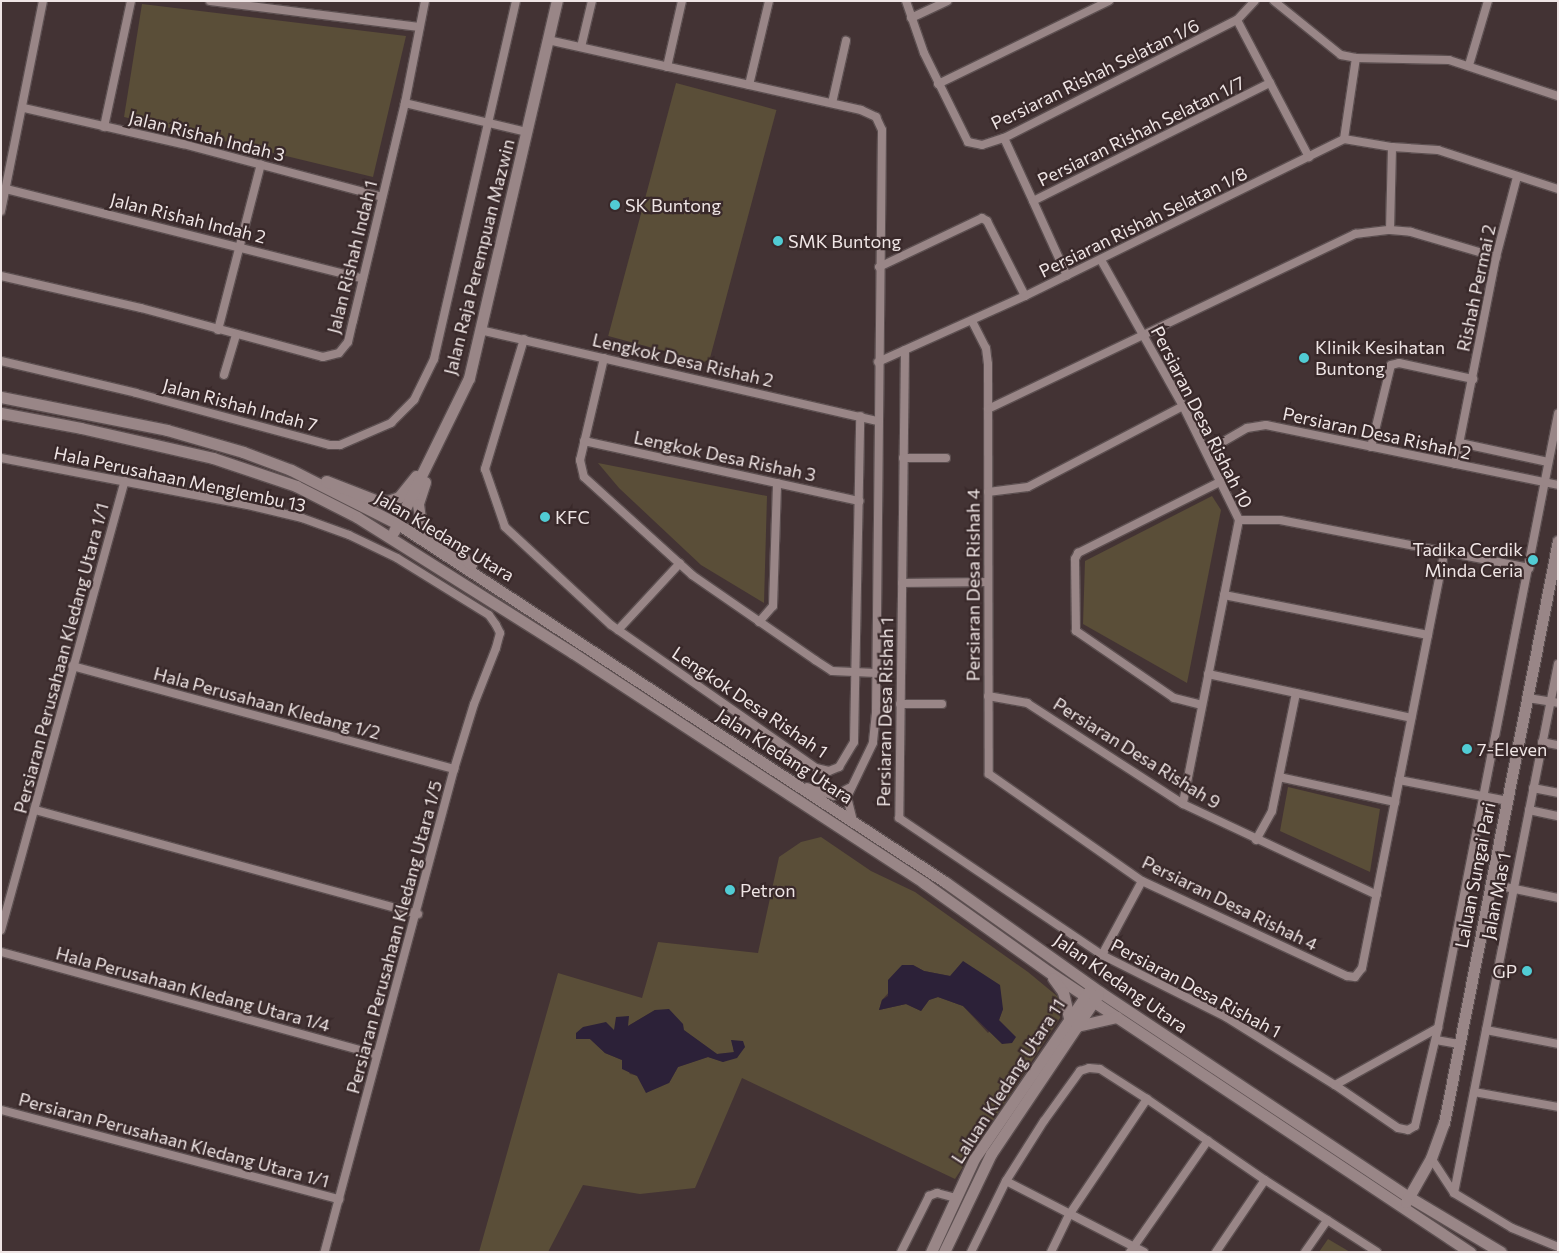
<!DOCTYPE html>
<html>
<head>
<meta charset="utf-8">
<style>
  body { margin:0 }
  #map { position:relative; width:1559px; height:1253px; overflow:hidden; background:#433334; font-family:Commissioner,sans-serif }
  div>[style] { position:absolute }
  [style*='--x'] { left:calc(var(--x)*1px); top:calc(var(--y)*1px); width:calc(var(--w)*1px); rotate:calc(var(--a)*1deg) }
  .green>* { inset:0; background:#5a4e38; transform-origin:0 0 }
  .water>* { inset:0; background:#2c2138 }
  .roads { filter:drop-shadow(1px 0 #5c4f50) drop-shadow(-1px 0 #5c4f50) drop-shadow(0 1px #5c4f50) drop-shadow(0 -1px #5c4f50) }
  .street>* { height:8px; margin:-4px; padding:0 4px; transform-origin:4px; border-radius:4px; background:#998687 }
  .secondary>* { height:11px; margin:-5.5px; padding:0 5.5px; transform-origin:5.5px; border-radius:5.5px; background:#998687 }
  .dots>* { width:14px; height:14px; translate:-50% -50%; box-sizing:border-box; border:2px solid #39292a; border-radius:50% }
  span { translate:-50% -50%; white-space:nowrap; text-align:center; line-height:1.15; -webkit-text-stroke:4.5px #39292a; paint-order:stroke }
  .street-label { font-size:18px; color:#efe5e5 }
  .poi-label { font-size:18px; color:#efe5e5 }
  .left { translate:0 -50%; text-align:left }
  .right { translate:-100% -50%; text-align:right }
  .frame { position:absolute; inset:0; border:2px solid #efe5e5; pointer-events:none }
</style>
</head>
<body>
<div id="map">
  <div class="green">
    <div style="clip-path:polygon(142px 4px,406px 36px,373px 177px,124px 117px)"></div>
    <div style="left:676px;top:83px;width:104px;height:262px;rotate:15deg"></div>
    <div style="clip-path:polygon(598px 463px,767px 496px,764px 603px,701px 565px,619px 488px)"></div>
    <div style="clip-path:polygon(1212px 496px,1221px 510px,1187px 683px,1083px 624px,1085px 561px)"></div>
    <div style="clip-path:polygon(1288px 787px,1380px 809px,1370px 872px,1280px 831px)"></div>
    <div style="clip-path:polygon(evenodd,821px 837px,871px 871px,915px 892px,1028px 972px,1057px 996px,1062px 1005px,1060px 1018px,955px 1179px,742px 1078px,695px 1188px,640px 1194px,583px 1185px,548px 1252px,479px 1252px,558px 973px,642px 998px,658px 942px,758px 953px,779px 857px,801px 842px,821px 837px,913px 965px,924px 971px,950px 976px,1003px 1009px,999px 1020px,988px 1033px,963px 1006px,938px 997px,929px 1000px,921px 1011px,906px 1004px,879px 1010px,882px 1000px,913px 965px,821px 837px,655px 1010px,717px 1054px,734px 1053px,732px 1040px,745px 1047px,723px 1062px,708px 1057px,678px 1067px,669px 1083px,630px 1074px,622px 1060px,605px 1053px,590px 1039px,628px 1026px,655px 1010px)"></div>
    <div style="clip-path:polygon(1328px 1239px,1350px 1252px,1319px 1252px)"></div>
  </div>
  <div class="water">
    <div style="clip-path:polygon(963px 961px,1000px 985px,1003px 1009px,999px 1020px,1016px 1037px,1012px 1043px,1002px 1044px,963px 1006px,938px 997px,929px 1000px,921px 1011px,906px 1004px,879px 1010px,882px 1000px,888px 996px,888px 980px,902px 965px,913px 965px,924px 971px,950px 976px)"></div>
    <div style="clip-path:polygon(669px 1009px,683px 1024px,684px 1030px,717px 1054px,734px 1052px,731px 1040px,743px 1041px,745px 1047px,737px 1058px,723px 1062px,708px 1057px,678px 1067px,669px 1083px,646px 1093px,637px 1076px,622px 1069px,622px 1060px,605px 1053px,590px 1039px,576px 1039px,576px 1033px,583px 1027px,606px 1022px,614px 1030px,616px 1017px,629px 1016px,628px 1026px,655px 1010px)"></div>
  </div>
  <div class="roads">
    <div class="street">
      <div style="--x:210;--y:1;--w:211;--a:7.1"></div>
      <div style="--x:906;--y:1;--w:55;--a:70.9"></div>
      <div style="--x:924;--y:53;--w:99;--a:63.7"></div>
      <div style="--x:968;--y:142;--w:14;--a:12"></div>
      <div style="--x:982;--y:145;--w:23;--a:-18"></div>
      <div style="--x:1004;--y:138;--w:261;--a:-26.9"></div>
      <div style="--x:1237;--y:20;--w:26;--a:-47"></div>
      <div style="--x:1274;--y:1;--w:86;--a:38.9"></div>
      <div style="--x:1341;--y:55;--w:15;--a:11"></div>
      <div style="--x:1356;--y:58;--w:93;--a:1.2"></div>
      <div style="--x:1449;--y:60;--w:115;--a:18.3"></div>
      <div style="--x:911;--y:18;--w:40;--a:-25"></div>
      <div style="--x:1237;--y:20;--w:155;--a:62.3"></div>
      <div style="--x:548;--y:40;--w:321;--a:12.6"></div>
      <div style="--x:861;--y:110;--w:17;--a:25"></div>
      <div style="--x:876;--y:117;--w:14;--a:65"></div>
      <div style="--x:882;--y:130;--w:583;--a:90.59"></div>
      <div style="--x:876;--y:713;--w:30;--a:96"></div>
      <div style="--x:873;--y:743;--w:60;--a:115.7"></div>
      <div style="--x:847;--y:797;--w:25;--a:76"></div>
      <div style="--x:581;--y:47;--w:47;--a:-76.6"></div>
      <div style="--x:1469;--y:65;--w:67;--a:-73.5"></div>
      <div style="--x:667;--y:67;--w:68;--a:-77.2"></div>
      <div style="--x:938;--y:84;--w:190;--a:-25.9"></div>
      <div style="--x:749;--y:85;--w:86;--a:-76.6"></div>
      <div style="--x:405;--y:103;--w:125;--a:13.4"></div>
      <div style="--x:832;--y:103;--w:64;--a:-77.3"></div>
      <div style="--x:24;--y:108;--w:163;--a:12.8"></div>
      <div style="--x:183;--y:144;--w:206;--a:14.9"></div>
      <div style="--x:104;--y:127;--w:129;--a:-77.9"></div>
      <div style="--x:1004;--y:138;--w:69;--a:65.3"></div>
      <div style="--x:1033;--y:201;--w:265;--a:-26.5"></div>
      <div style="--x:1344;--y:139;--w:49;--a:9.5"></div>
      <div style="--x:1392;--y:147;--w:46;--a:3.7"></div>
      <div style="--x:1438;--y:150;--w:126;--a:18"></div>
      <div style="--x:6;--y:189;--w:368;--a:14.1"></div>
      <div style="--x:1033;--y:201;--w:82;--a:65.6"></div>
      <div style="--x:1;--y:211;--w:214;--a:-78.7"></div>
      <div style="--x:1390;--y:230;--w:83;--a:-88.6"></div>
      <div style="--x:1101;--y:260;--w:167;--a:60.7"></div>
      <div style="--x:1183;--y:406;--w:127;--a:63.8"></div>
      <div style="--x:1239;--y:520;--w:289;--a:101.2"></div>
      <div style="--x:879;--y:267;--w:114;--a:-25.4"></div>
      <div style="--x:982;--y:218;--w:6;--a:31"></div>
      <div style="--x:987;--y:221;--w:84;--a:63.1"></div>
      <div style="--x:1;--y:276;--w:144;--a:12.9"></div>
      <div style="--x:141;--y:308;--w:188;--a:15.1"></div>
      <div style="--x:323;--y:357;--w:16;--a:-14"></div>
      <div style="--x:339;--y:353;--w:14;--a:-51"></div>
      <div style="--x:348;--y:342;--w:22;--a:-77"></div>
      <div style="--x:353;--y:321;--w:224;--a:-76.6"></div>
      <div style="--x:405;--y:103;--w:104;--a:-78.9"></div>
      <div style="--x:972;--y:321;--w:30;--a:63"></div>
      <div style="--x:986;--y:348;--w:16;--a:83"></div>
      <div style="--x:988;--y:364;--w:410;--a:89.9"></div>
      <div style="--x:989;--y:774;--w:187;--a:35"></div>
      <div style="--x:1142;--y:881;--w:226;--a:24.9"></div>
      <div style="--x:1347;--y:976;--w:8;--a:7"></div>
      <div style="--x:1355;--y:977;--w:11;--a:-52"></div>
      <div style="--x:1362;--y:968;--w:424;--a:-78.8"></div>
      <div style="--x:218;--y:330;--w:171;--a:-75.5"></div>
      <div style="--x:480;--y:330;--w:408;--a:12.9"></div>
      <div style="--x:524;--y:339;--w:136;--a:106.7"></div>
      <div style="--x:485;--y:469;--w:61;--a:71"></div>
      <div style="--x:505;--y:527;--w:144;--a:42.8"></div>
      <div style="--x:611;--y:625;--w:250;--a:34.9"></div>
      <div style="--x:816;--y:768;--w:13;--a:13"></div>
      <div style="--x:829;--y:771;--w:11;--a:-22"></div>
      <div style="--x:839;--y:767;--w:29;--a:-59"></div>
      <div style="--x:854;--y:742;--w:326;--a:-88.9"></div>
      <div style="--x:905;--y:350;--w:468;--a:90.7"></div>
      <div style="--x:899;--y:818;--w:245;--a:34"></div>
      <div style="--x:1102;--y:955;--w:139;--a:26.6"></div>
      <div style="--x:1226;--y:1017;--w:128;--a:32"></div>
      <div style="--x:1335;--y:1085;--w:118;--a:-29"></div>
      <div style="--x:1438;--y:1028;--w:626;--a:-78.94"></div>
      <div style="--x:604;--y:358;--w:105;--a:103.2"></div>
      <div style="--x:580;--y:460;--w:17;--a:77"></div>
      <div style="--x:584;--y:477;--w:146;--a:42.2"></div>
      <div style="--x:692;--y:575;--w:150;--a:34.6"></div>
      <div style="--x:815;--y:660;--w:20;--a:33"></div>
      <div style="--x:832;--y:671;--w:44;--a:2.6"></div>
      <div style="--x:1;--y:361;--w:139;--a:13.3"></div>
      <div style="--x:136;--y:393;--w:201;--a:15"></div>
      <div style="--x:330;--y:445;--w:10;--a:0"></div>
      <div style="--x:340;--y:445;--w:56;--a:-23.3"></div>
      <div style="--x:391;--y:423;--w:33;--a:-45"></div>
      <div style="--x:414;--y:400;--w:46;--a:-64"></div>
      <div style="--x:434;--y:359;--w:367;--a:-77.1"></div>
      <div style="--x:878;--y:362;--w:161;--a:-24.2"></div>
      <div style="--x:1025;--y:296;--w:356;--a:-26.2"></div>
      <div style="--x:1344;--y:139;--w:82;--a:-81.6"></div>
      <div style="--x:224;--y:375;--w:42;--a:-73.3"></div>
      <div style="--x:988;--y:409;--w:407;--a:-25.5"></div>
      <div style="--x:1355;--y:234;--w:35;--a:-7"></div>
      <div style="--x:1390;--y:230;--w:21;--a:5"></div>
      <div style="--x:1411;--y:232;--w:89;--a:16.4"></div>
      <div style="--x:584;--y:441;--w:282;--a:12.3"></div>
      <div style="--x:1460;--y:443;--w:90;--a:12.2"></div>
      <div style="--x:1371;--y:447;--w:84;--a:-76.3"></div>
      <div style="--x:1391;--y:365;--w:8;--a:-14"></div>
      <div style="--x:1399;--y:363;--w:76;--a:12.2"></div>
      <div style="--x:1207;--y:451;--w:46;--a:-29.9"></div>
      <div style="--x:1247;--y:428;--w:19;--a:-9"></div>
      <div style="--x:1266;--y:425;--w:298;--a:11.6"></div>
      <div style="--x:1;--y:458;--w:251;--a:10.8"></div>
      <div style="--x:248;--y:505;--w:56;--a:13.5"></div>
      <div style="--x:302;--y:518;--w:50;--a:19.9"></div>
      <div style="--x:349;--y:535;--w:53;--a:25.6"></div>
      <div style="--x:397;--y:558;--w:108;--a:31.8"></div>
      <div style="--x:489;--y:615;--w:12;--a:55"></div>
      <div style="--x:496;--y:625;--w:9;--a:63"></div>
      <div style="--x:500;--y:633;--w:16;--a:105"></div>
      <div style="--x:496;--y:648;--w:60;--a:111.4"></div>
      <div style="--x:474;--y:704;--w:68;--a:107.1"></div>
      <div style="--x:454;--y:769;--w:500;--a:105"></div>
      <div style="--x:903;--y:458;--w:43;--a:0"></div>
      <div style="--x:1455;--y:464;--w:211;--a:-78.8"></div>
      <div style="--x:1496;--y:257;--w:83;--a:-75.3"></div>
      <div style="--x:988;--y:492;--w:40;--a:-7.1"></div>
      <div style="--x:1028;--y:487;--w:175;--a:-27.6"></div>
      <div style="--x:1239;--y:520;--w:41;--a:0"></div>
      <div style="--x:1280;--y:520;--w:254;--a:10.9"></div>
      <div style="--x:902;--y:583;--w:86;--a:-0.7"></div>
      <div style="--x:1224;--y:595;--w:208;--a:11.1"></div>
      <div style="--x:759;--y:622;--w:21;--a:-49"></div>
      <div style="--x:773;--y:606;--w:123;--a:-88.1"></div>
      <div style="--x:618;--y:630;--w:91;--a:-47.2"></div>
      <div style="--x:72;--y:666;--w:396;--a:15.1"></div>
      <div style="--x:1208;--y:674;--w:208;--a:12.2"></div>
      <div style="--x:988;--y:696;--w:40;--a:10"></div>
      <div style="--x:1027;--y:703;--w:186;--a:32.9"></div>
      <div style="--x:1183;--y:804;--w:214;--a:25.1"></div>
      <div style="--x:1528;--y:698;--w:30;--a:9"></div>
      <div style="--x:900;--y:704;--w:42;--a:0"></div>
      <div style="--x:1202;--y:705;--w:29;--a:-166"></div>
      <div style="--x:1174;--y:698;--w:119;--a:-145.6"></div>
      <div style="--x:1076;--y:631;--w:72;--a:-90.8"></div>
      <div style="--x:1075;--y:559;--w:7;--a:-63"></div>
      <div style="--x:1078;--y:553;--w:161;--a:-26.6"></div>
      <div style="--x:1542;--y:742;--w:16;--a:11"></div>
      <div style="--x:1279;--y:777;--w:119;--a:12.2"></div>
      <div style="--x:1399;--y:780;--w:111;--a:10.9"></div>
      <div style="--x:807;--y:787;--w:28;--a:18"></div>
      <div style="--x:834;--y:796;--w:17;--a:-28"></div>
      <div style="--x:1533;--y:788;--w:25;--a:11"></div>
      <div style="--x:35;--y:810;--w:397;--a:15.2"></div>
      <div style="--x:1529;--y:810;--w:30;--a:12"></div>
      <div style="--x:1256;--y:840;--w:33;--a:-61"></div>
      <div style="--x:1272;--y:811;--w:120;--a:-78.5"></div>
      <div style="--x:1491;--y:884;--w:68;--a:11.8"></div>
      <div style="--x:1;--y:930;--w:466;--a:-74.6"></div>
      <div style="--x:1;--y:952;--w:390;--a:15.3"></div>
      <div style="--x:1102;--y:955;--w:84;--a:-61.6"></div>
      <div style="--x:1486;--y:1030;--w:73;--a:11"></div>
      <div style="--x:1436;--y:1040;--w:23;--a:10"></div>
      <div style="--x:1335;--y:1085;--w:76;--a:34.3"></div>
      <div style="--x:1398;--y:1128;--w:10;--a:11"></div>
      <div style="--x:1408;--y:1130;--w:8;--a:-30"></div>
      <div style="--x:1415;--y:1126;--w:101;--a:-76.8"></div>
      <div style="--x:1474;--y:1092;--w:85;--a:10.1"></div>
      <div style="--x:1;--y:1110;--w:350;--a:14.8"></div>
      <div style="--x:1431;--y:1158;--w:42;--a:56.7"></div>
      <div style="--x:1454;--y:1193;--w:68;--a:31.1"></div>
      <div style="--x:1512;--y:1228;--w:50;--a:22.4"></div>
      <div style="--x:1006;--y:1181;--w:155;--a:27.2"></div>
      <div style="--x:1454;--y:1193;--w:539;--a:-78.88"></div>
      <div style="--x:901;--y:1252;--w:63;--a:-63.4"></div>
      <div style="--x:929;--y:1196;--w:9;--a:-21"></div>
      <div style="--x:937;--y:1193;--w:20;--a:15"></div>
      <div style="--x:971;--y:1252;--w:79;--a:-63.8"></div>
      <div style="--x:1006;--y:1181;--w:71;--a:-57.7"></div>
      <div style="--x:1044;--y:1121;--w:62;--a:-54.2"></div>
      <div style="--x:1080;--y:1071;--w:9;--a:-18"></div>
      <div style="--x:1089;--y:1068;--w:11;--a:5"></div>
      <div style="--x:1100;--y:1069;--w:56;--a:32.6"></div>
      <div style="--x:1147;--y:1099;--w:143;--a:34.5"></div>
      <div style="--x:1265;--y:1180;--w:133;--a:32.7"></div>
      <div style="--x:1051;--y:1252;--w:41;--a:-64.1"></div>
      <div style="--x:1069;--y:1215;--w:140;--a:-56.1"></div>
      <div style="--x:1130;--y:1252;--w:136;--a:-55.1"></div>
      <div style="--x:1216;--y:1252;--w:87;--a:-55.8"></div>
      <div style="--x:1305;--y:1252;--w:39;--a:-55"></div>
    </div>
    <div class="secondary">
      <div style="--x:1;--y:397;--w:169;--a:11.2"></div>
      <div style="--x:167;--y:430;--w:79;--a:16.1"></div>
      <div style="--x:243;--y:452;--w:51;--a:20.6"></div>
      <div style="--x:291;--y:470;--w:120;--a:26.8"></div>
      <div style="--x:398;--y:524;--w:654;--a:33.2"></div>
      <div style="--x:945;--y:882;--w:190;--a:35.4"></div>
      <div style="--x:1100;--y:992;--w:371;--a:33.6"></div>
      <div style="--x:1409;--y:1197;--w:107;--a:30.9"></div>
      <div style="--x:1;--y:413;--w:81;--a:10.6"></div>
      <div style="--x:81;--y:428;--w:135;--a:12.8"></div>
      <div style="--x:213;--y:458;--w:88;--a:18.6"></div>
      <div style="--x:296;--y:486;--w:68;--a:26.9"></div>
      <div style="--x:357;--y:517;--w:255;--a:32.2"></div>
      <div style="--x:573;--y:653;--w:420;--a:33.2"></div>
      <div style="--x:924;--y:883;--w:153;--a:35.5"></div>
      <div style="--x:1049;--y:972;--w:506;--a:33.63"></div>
      <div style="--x:326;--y:481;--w:53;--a:21.2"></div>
      <div style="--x:375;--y:500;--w:13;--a:4"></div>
      <div style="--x:388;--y:501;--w:12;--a:-20"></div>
      <div style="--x:399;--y:497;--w:27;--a:-51"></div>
      <div style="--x:425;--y:482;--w:23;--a:108"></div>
      <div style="--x:418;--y:504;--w:14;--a:82"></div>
      <div style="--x:420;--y:518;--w:14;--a:60"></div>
      <div style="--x:427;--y:530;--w:56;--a:37.7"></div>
      <div style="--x:394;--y:531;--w:170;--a:-63.9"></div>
      <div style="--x:469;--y:378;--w:387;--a:-76.9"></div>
      <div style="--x:1053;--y:978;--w:17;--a:54"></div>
      <div style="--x:1063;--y:992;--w:26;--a:77"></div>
      <div style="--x:1077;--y:1026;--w:41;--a:-12.7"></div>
      <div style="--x:1406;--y:1202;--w:51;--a:-60.4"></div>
      <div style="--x:1431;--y:1158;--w:37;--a:-70"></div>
      <div style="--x:1444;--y:1123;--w:593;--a:-78.92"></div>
      <div style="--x:931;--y:1252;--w:102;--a:-65.2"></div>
      <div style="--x:974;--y:1159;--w:204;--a:-55.6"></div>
      <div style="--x:944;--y:1252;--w:109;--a:-64.4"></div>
      <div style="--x:991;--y:1154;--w:192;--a:-56.1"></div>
    </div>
  </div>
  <div class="dots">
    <div style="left:615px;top:205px;background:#51ccd4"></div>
    <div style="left:778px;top:241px;background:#51ccd4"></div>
    <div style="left:1304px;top:358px;background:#51ccd4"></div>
    <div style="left:545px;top:517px;background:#51ccd4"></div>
    <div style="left:1533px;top:560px;background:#51ccd4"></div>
    <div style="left:1467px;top:749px;background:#51ccd4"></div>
    <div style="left:730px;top:890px;background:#51ccd4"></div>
    <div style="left:1527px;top:971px;background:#51ccd4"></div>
  </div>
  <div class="street-label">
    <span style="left:1095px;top:74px;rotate:-26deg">Persiaran Rishah Selatan 1/6</span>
    <span style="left:1141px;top:131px;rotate:-26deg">Persiaran Rishah Selatan 1/7</span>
    <span style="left:207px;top:136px;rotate:14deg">Jalan Rishah Indah 3</span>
    <span style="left:188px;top:218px;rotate:14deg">Jalan Rishah Indah 2</span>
    <span style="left:1143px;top:222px;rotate:-26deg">Persiaran Rishah Selatan 1/8</span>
    <span style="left:352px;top:257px;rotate:-76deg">Jalan Rishah Indah 1</span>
    <span style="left:479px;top:257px;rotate:-76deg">Jalan Raja Perempuan Mazwin</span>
    <span style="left:1476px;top:288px;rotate:-78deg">Rishah Permai 2</span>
    <span style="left:683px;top:360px;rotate:13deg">Lengkok Desa Rishah 2</span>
    <span style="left:240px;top:405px;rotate:15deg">Jalan Rishah Indah 7</span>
    <span style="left:1202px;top:417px;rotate:63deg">Persiaran Desa Rishah 10</span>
    <span style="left:1377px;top:433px;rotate:12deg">Persiaran Desa Rishah 2</span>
    <span style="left:725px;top:456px;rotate:12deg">Lengkok Desa Rishah 3</span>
    <span style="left:180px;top:479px;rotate:12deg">Hala Perusahaan Menglembu 13</span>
    <span style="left:445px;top:536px;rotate:31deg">Jalan Kledang Utara</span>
    <span style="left:973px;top:585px;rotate:-90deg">Persiaran Desa Rishah 4</span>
    <span style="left:61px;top:658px;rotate:-75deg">Persiaran Perusahaan Kledang Utara 1/1</span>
    <span style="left:750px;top:702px;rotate:34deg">Lengkok Desa Rishah 1</span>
    <span style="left:267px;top:703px;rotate:15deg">Hala Perusahaan Kledang 1/2</span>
    <span style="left:885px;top:712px;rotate:-89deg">Persiaran Desa Rishah 1</span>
    <span style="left:1137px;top:753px;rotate:32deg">Persiaran Desa Rishah 9</span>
    <span style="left:785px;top:756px;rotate:33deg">Jalan Kledang Utara</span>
    <span style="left:1475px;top:875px;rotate:-79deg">Laluan Sungai Pari</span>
    <span style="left:1496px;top:896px;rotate:-79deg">Jalan Mas 1</span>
    <span style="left:1230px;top:903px;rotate:26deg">Persiaran Desa Rishah 4</span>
    <span style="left:394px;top:937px;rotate:-75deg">Persiaran Perusahaan Kledang Utara 1/5</span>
    <span style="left:1121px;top:983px;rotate:35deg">Jalan Kledang Utara</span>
    <span style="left:1196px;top:988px;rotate:28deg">Persiaran Desa Rishah 1</span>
    <span style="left:193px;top:989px;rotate:15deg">Hala Perusahaan Kledang Utara 1/4</span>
    <span style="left:1008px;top:1081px;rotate:-57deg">Laluan Kledang Utara 11</span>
    <span style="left:174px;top:1140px;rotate:15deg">Persiaran Perusahaan Kledang Utara 1/1</span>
  </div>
  <div class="poi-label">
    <span class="left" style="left:625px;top:205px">SK Buntong</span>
    <span class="left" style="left:788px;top:241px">SMK Buntong</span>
    <span class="left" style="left:1315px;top:358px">Klinik Kesihatan<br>Buntong</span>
    <span class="left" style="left:555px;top:517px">KFC</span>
    <span class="right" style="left:1523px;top:560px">Tadika Cerdik<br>Minda Ceria</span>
    <span class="left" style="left:1477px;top:749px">7-Eleven</span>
    <span class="left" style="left:740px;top:890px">Petron</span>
    <span class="right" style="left:1517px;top:971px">GP</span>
  </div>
  <div class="frame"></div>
</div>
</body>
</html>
